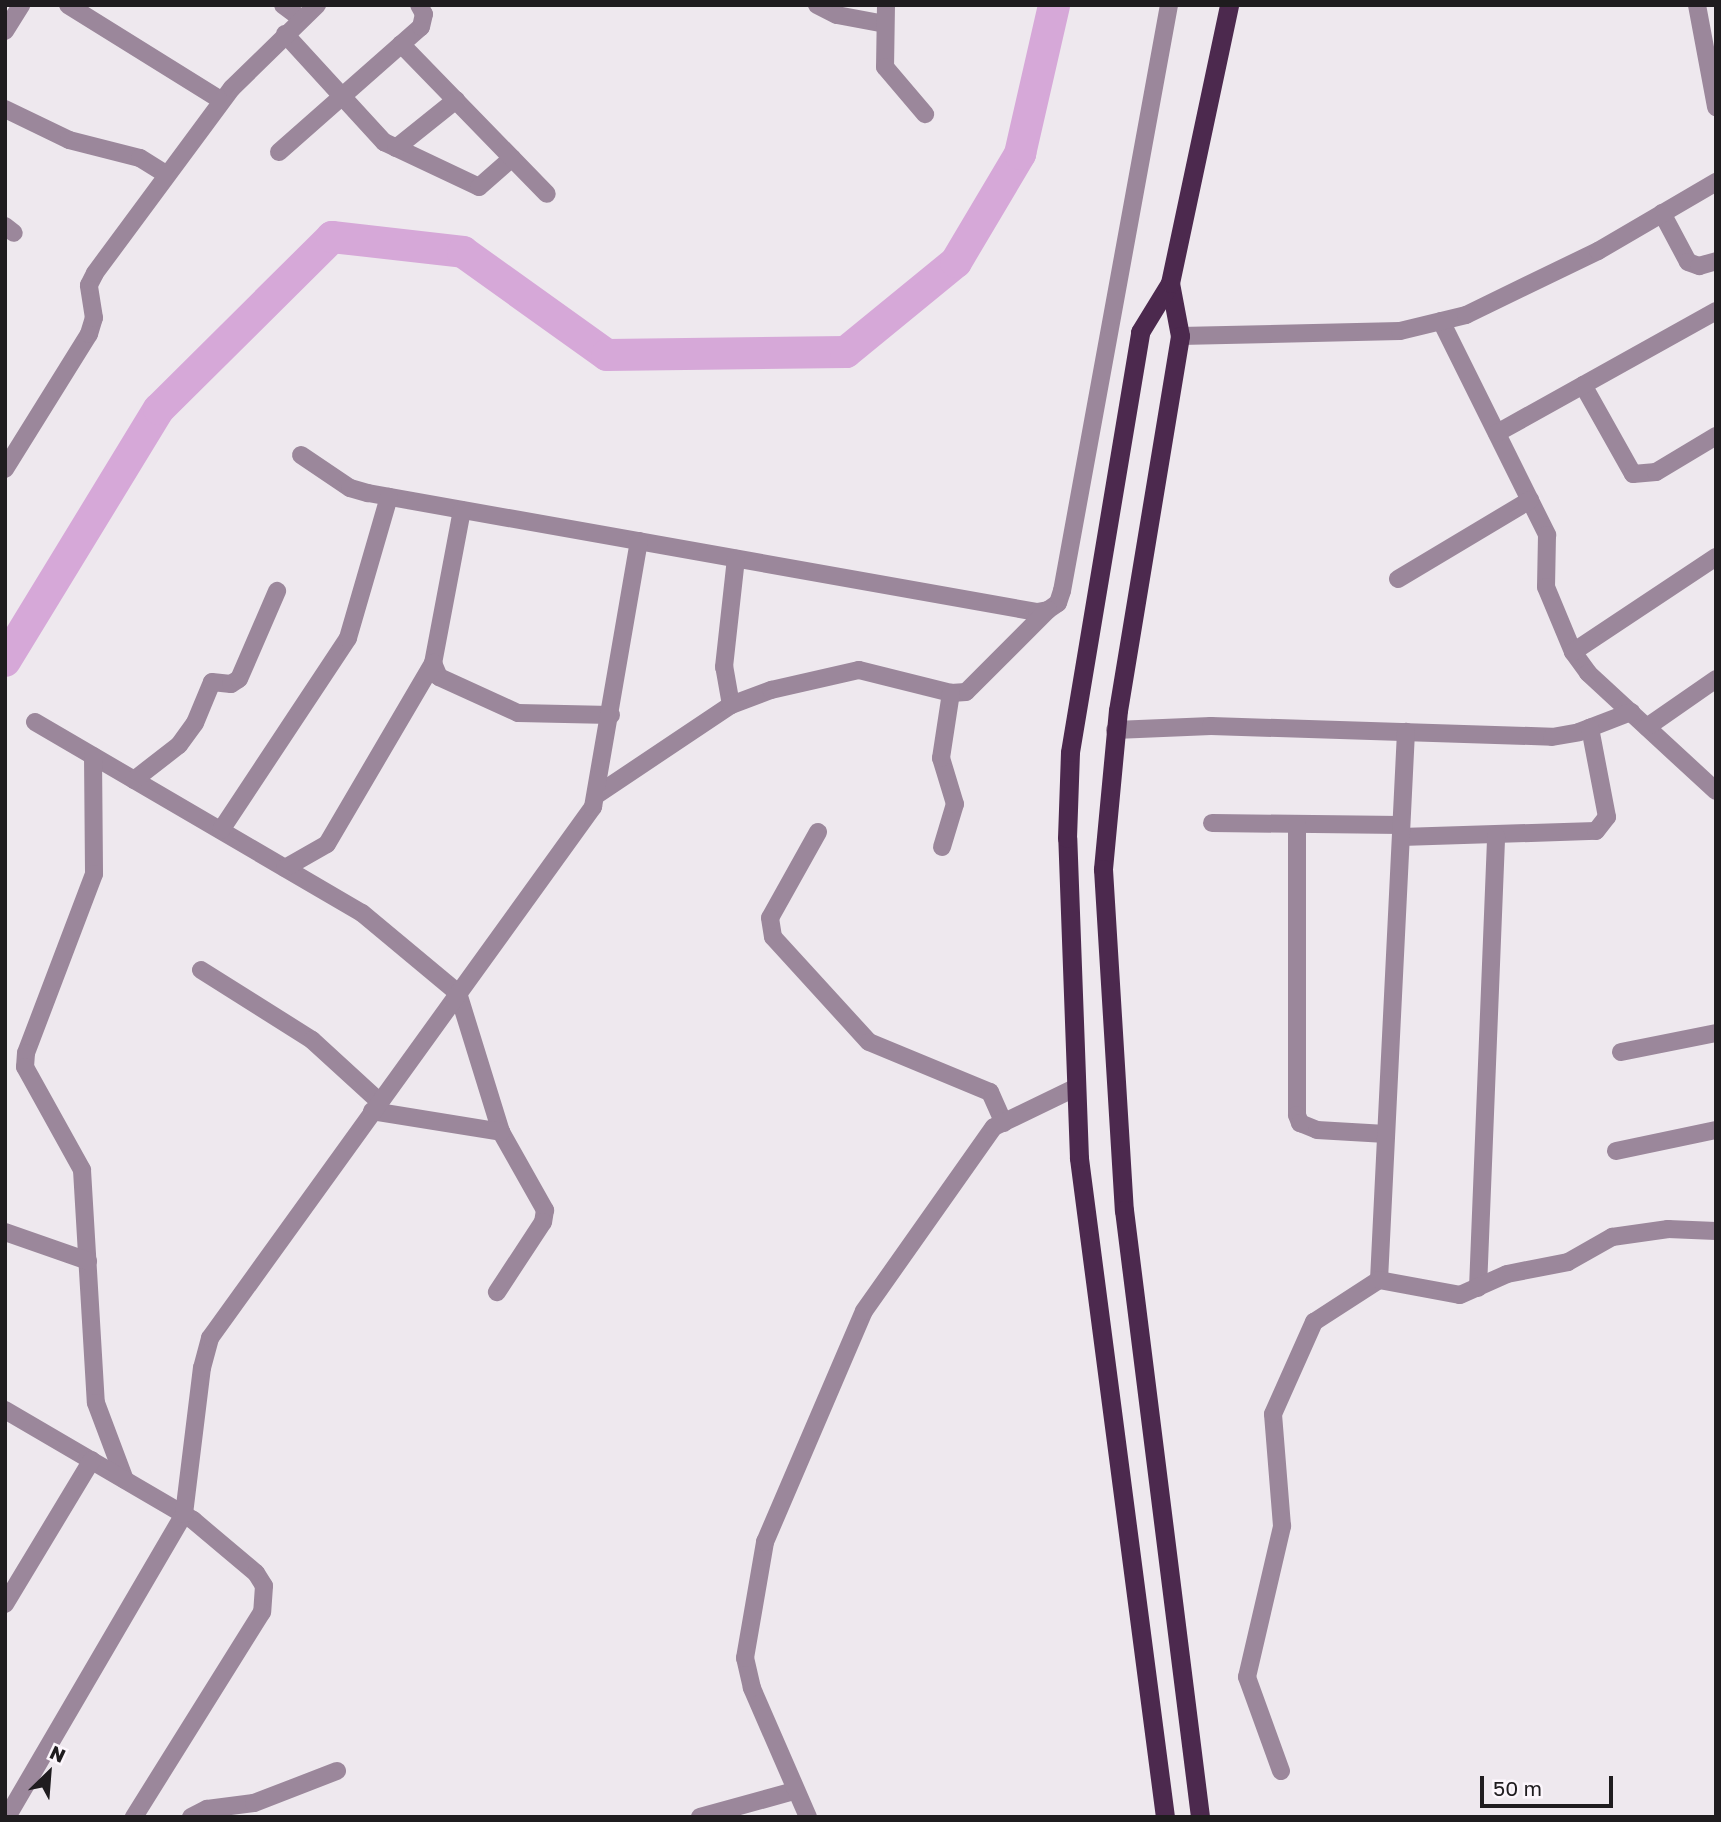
<!DOCTYPE html>
<html>
<head>
<meta charset="utf-8">
<style>
  body { margin:0 }
  #map { position:relative; width:1721px; height:1822px; overflow:hidden; background:#eee8ee; font-family:"Golos Text",sans-serif }
  div>[style] { position:absolute }
  [style*='--x'] { left:calc(var(--x)*1px); top:calc(var(--y)*1px); width:calc(var(--w)*1px); rotate:calc(var(--a)*1deg) }
  .river>* { height:32px; margin:-16px; padding:0 16px; transform-origin:16px; border-radius:16px; background:#d6a8d8 }
  .minor>* { height:18px; margin:-9px; padding:0 9px; transform-origin:9px; border-radius:9px; background:#9b879b }
  .tertiary>* { height:18px; margin:-9px; padding:0 9px; transform-origin:9px; border-radius:9px; background:#9b879b }
  .trunk>* { height:19px; margin:-9.5px; padding:0 9.5px; transform-origin:9.5px; border-radius:9.5px; background:#4c294e }
  span { translate:-50% -50%; white-space:nowrap; text-align:center; line-height:1.15; -webkit-text-stroke:7px #fcf6fc; paint-order:stroke }
  .frame { position:absolute; inset:0; border:7px solid #1f1c1f; pointer-events:none }
  .north { position:absolute; left:14px; top:1738px; width:70px; height:70px; -webkit-text-stroke:5px #fcf6fc; paint-order:stroke; rotate:25deg; font-size:19px; font-weight:700; line-height:28px; text-align:center; color:#1f1c1f }
  .north::after { content:''; display:block; margin:auto; width:24px; height:32px; background:#1f1c1f; clip-path:polygon(50% 0,100% 100%,50% 72%,0 100%) }
  .scale { position:absolute; left:1480px; top:1776px; width:133px; height:32px; box-sizing:border-box; border:4px solid #1f1c1f; border-top:0; padding-left:9px; font-size:21px; line-height:24px; white-space:nowrap; color:#1f1c1f; -webkit-text-stroke:5px #fcf6fc; paint-order:stroke }
</style>
</head>
<body>
<div id="map">
  <div class="river">
    <div style="--x:5;--y:661;--w:295;--a:-58.6"></div>
    <div style="--x:159;--y:409;--w:244;--a:-44.8"></div>
    <div style="--x:332;--y:237;--w:132;--a:6.5"></div>
    <div style="--x:463;--y:252;--w:177;--a:35.6"></div>
    <div style="--x:607;--y:355;--w:239;--a:-0.7"></div>
    <div style="--x:846;--y:352;--w:142;--a:-39.3"></div>
    <div style="--x:956;--y:262;--w:126;--a:-59.3"></div>
    <div style="--x:1020;--y:154;--w:153;--a:-77.1"></div>
  </div>
  <div class="minor">
    <div style="--x:68;--y:5;--w:181;--a:31.9"></div>
    <div style="--x:283;--y:5;--w:21;--a:37"></div>
    <div style="--x:817;--y:5;--w:22;--a:27"></div>
    <div style="--x:837;--y:15;--w:49;--a:10.6"></div>
    <div style="--x:886;--y:5;--w:62;--a:90.9"></div>
    <div style="--x:885;--y:67;--w:62;--a:49.6"></div>
    <div style="--x:1697;--y:5;--w:104;--a:79.4"></div>
    <div style="--x:5;--y:31;--w:31;--a:-58"></div>
    <div style="--x:285;--y:34;--w:147;--a:47.5"></div>
    <div style="--x:384;--y:142;--w:105;--a:25.3"></div>
    <div style="--x:479;--y:187;--w:44;--a:-41.3"></div>
    <div style="--x:401;--y:44;--w:209;--a:45.8"></div>
    <div style="--x:5;--y:109;--w:71;--a:25.8"></div>
    <div style="--x:69;--y:140;--w:73;--a:14.2"></div>
    <div style="--x:140;--y:158;--w:31;--a:32"></div>
    <div style="--x:396;--y:148;--w:77;--a:-38.7"></div>
    <div style="--x:279;--y:152;--w:189;--a:-41.4"></div>
    <div style="--x:421;--y:27;--w:13;--a:-77"></div>
    <div style="--x:424;--y:14;--w:10;--a:-119"></div>
    <div style="--x:1662;--y:213;--w:55;--a:62"></div>
    <div style="--x:1688;--y:262;--w:12;--a:20"></div>
    <div style="--x:1699;--y:266;--w:18;--a:-16"></div>
    <div style="--x:5;--y:226;--w:11;--a:38"></div>
    <div style="--x:1441;--y:321;--w:239;--a:63.6"></div>
    <div style="--x:1547;--y:535;--w:52;--a:91.1"></div>
    <div style="--x:1546;--y:587;--w:70;--a:67.4"></div>
    <div style="--x:1573;--y:652;--w:26;--a:54"></div>
    <div style="--x:1588;--y:673;--w:174;--a:42.7"></div>
    <div style="--x:1583;--y:385;--w:102;--a:60.7"></div>
    <div style="--x:1633;--y:474;--w:23;--a:-5"></div>
    <div style="--x:1656;--y:472;--w:70;--a:-31"></div>
    <div style="--x:1497;--y:433;--w:251;--a:-29.1"></div>
    <div style="--x:301;--y:455;--w:59;--a:34"></div>
    <div style="--x:350;--y:488;--w:19;--a:16"></div>
    <div style="--x:368;--y:493;--w:680;--a:10.09"></div>
    <div style="--x:1037;--y:612;--w:11;--a:-10"></div>
    <div style="--x:1048;--y:610;--w:12;--a:-35"></div>
    <div style="--x:1058;--y:603;--w:13;--a:-72"></div>
    <div style="--x:1062;--y:591;--w:596;--a:-79.65"></div>
    <div style="--x:5;--y:469;--w:159;--a:-58.1"></div>
    <div style="--x:89;--y:334;--w:17;--a:-73"></div>
    <div style="--x:94;--y:318;--w:33;--a:-99"></div>
    <div style="--x:89;--y:285;--w:13;--a:-63"></div>
    <div style="--x:95;--y:273;--w:230;--a:-53.5"></div>
    <div style="--x:232;--y:88;--w:119;--a:-44.3"></div>
    <div style="--x:462;--y:510;--w:156;--a:100.7"></div>
    <div style="--x:433;--y:663;--w:15;--a:67"></div>
    <div style="--x:439;--y:677;--w:87;--a:24.5"></div>
    <div style="--x:518;--y:713;--w:93;--a:1.2"></div>
    <div style="--x:1398;--y:579;--w:154;--a:-30.9"></div>
    <div style="--x:1573;--y:652;--w:172;--a:-33.6"></div>
    <div style="--x:731;--y:705;--w:39;--a:-100"></div>
    <div style="--x:724;--y:667;--w:109;--a:-83.7"></div>
    <div style="--x:35;--y:722;--w:379;--a:30.3"></div>
    <div style="--x:362;--y:913;--w:125;--a:39.8"></div>
    <div style="--x:458;--y:993;--w:145;--a:72.8"></div>
    <div style="--x:501;--y:1132;--w:90;--a:60.6"></div>
    <div style="--x:545;--y:1210;--w:12;--a:99"></div>
    <div style="--x:543;--y:1222;--w:84;--a:123.3"></div>
    <div style="--x:1647;--y:727;--w:84;--a:-34.8"></div>
    <div style="--x:1115;--y:730;--w:96;--a:-2.4"></div>
    <div style="--x:1211;--y:726;--w:341;--a:1.8"></div>
    <div style="--x:1552;--y:737;--w:27;--a:-10"></div>
    <div style="--x:1579;--y:732;--w:56;--a:-21"></div>
    <div style="--x:93;--y:756;--w:118;--a:89.5"></div>
    <div style="--x:94;--y:874;--w:191;--a:110.8"></div>
    <div style="--x:26;--y:1053;--w:14;--a:94"></div>
    <div style="--x:25;--y:1067;--w:118;--a:61"></div>
    <div style="--x:82;--y:1170;--w:233;--a:86.6"></div>
    <div style="--x:96;--y:1403;--w:82;--a:69.4"></div>
    <div style="--x:134;--y:780;--w:57;--a:-37.9"></div>
    <div style="--x:179;--y:745;--w:27;--a:-54"></div>
    <div style="--x:195;--y:723;--w:44;--a:-67.5"></div>
    <div style="--x:212;--y:682;--w:19;--a:6"></div>
    <div style="--x:231;--y:684;--w:9;--a:-32"></div>
    <div style="--x:239;--y:679;--w:96;--a:-66.6"></div>
    <div style="--x:598;--y:794;--w:160;--a:-33.8"></div>
    <div style="--x:731;--y:705;--w:43;--a:-20.6"></div>
    <div style="--x:771;--y:690;--w:90;--a:-12.8"></div>
    <div style="--x:859;--y:670;--w:95;--a:14"></div>
    <div style="--x:951;--y:693;--w:15;--a:-4"></div>
    <div style="--x:966;--y:692;--w:116;--a:-45"></div>
    <div style="--x:1212;--y:823;--w:189;--a:0.6"></div>
    <div style="--x:1297;--y:824;--w:291;--a:90"></div>
    <div style="--x:1297;--y:1115;--w:9;--a:69"></div>
    <div style="--x:1300;--y:1123;--w:18;--a:22"></div>
    <div style="--x:1317;--y:1130;--w:69;--a:3.3"></div>
    <div style="--x:221;--y:830;--w:230;--a:-56.5"></div>
    <div style="--x:348;--y:638;--w:147;--a:-73.8"></div>
    <div style="--x:818;--y:832;--w:98;--a:119.2"></div>
    <div style="--x:770;--y:918;--w:19;--a:81"></div>
    <div style="--x:773;--y:937;--w:142;--a:47.6"></div>
    <div style="--x:869;--y:1042;--w:131;--a:22.5"></div>
    <div style="--x:990;--y:1092;--w:34;--a:66"></div>
    <div style="--x:1401;--y:837;--w:195;--a:-1.8"></div>
    <div style="--x:1596;--y:831;--w:18;--a:-52"></div>
    <div style="--x:1607;--y:817;--w:91;--a:-100.8"></div>
    <div style="--x:942;--y:847;--w:45;--a:-73.2"></div>
    <div style="--x:955;--y:804;--w:48;--a:-106.9"></div>
    <div style="--x:941;--y:758;--w:66;--a:-81.3"></div>
    <div style="--x:285;--y:868;--w:48;--a:-29.7"></div>
    <div style="--x:327;--y:844;--w:210;--a:-59.6"></div>
    <div style="--x:201;--y:970;--w:131;--a:32.2"></div>
    <div style="--x:312;--y:1040;--w:92;--a:42.4"></div>
    <div style="--x:1621;--y:1052;--w:97;--a:-11.3"></div>
    <div style="--x:372;--y:1111;--w:131;--a:9.2"></div>
    <div style="--x:1616;--y:1151;--w:102;--a:-11.9"></div>
    <div style="--x:5;--y:1232;--w:88;--a:19.3"></div>
    <div style="--x:1379;--y:1280;--w:549;--a:-87.18"></div>
    <div style="--x:1478;--y:1288;--w:452;--a:-87.7"></div>
    <div style="--x:5;--y:1410;--w:218;--a:30.3"></div>
    <div style="--x:193;--y:1520;--w:82;--a:40.1"></div>
    <div style="--x:256;--y:1573;--w:15;--a:58"></div>
    <div style="--x:264;--y:1586;--w:26;--a:94"></div>
    <div style="--x:262;--y:1612;--w:242;--a:122"></div>
    <div style="--x:5;--y:1604;--w:168;--a:-58.9"></div>
    <div style="--x:1281;--y:1771;--w:100;--a:-109.9"></div>
    <div style="--x:1247;--y:1677;--w:155;--a:-76.9"></div>
    <div style="--x:1282;--y:1526;--w:112;--a:-94.6"></div>
    <div style="--x:1273;--y:1414;--w:101;--a:-66"></div>
    <div style="--x:1314;--y:1322;--w:77;--a:-32.9"></div>
    <div style="--x:1379;--y:1280;--w:82;--a:10.5"></div>
    <div style="--x:1460;--y:1295;--w:51;--a:-24.1"></div>
    <div style="--x:1507;--y:1274;--w:62;--a:-11.1"></div>
    <div style="--x:1568;--y:1262;--w:51;--a:-29.6"></div>
    <div style="--x:1612;--y:1237;--w:57;--a:-8.1"></div>
    <div style="--x:1668;--y:1229;--w:48;--a:2.4"></div>
    <div style="--x:7;--y:1817;--w:351;--a:-59.7"></div>
    <div style="--x:184;--y:1514;--w:147;--a:-83"></div>
    <div style="--x:202;--y:1368;--w:31;--a:-75"></div>
    <div style="--x:210;--y:1338;--w:655;--a:-54.2"></div>
    <div style="--x:593;--y:807;--w:270;--a:-80.2"></div>
    <div style="--x:191;--y:1817;--w:18;--a:-27"></div>
    <div style="--x:207;--y:1809;--w:47;--a:-7.3"></div>
    <div style="--x:254;--y:1803;--w:89;--a:-21.1"></div>
    <div style="--x:700;--y:1817;--w:98;--a:-15.5"></div>
    <div style="--x:808;--y:1817;--w:141;--a:-113.5"></div>
    <div style="--x:752;--y:1688;--w:31;--a:-103"></div>
    <div style="--x:745;--y:1658;--w:118;--a:-80.2"></div>
    <div style="--x:765;--y:1542;--w:251;--a:-66.8"></div>
    <div style="--x:864;--y:1311;--w:225;--a:-54.8"></div>
    <div style="--x:994;--y:1127;--w:90;--a:-25.7"></div>
  </div>
  <div class="tertiary">
    <div style="--x:1180;--y:336;--w:220;--a:-1.3"></div>
    <div style="--x:1400;--y:331;--w:68;--a:-13.6"></div>
    <div style="--x:1466;--y:315;--w:147;--a:-25.9"></div>
    <div style="--x:1598;--y:251;--w:137;--a:-30.3"></div>
  </div>
  <div class="trunk">
    <div style="--x:1170;--y:283;--w:54;--a:79.3"></div>
    <div style="--x:1180;--y:336;--w:379;--a:99.4"></div>
    <div style="--x:1118;--y:710;--w:160;--a:95.4"></div>
    <div style="--x:1103;--y:869;--w:342;--a:86.5"></div>
    <div style="--x:1124;--y:1210;--w:612;--a:82.86"></div>
    <div style="--x:1165;--y:1817;--w:665;--a:-97.44"></div>
    <div style="--x:1079;--y:1158;--w:320;--a:-92.1"></div>
    <div style="--x:1067;--y:838;--w:86;--a:-88"></div>
    <div style="--x:1070;--y:752;--w:426;--a:-80.5"></div>
    <div style="--x:1140;--y:332;--w:57;--a:-58.5"></div>
    <div style="--x:1170;--y:283;--w:284;--a:-78"></div>
  </div>
  <div class="frame"></div>
  <div class="north">N</div>
  <div class="scale">50 m</div>
</div>
</body>
</html>
